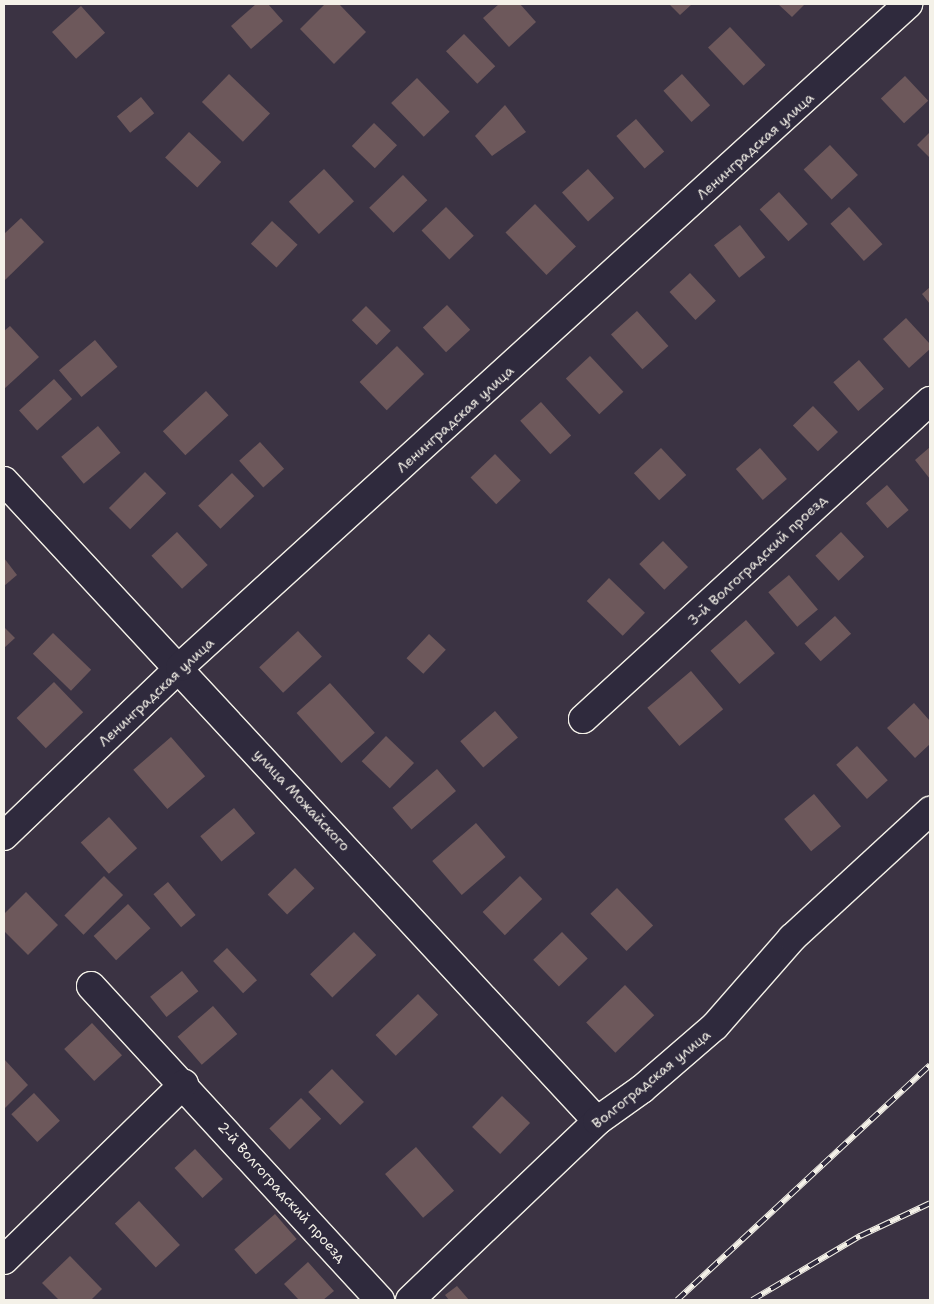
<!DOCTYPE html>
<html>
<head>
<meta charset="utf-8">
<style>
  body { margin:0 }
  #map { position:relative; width:934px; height:1304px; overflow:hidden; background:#3b3343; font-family:"Shantell Sans",sans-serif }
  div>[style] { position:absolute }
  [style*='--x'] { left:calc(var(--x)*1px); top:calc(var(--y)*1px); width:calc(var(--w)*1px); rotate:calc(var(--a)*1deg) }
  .building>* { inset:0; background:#6d585b; transform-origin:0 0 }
  .roads { filter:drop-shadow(1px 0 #f4f1e8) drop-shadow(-1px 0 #f4f1e8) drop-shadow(0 1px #f4f1e8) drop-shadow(0 -1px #f4f1e8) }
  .street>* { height:28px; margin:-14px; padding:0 14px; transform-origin:14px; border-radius:14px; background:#2f2a3d }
  .rail>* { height:5.5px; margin-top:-2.75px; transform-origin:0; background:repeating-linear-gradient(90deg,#2f2a3d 0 11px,#f4f1e8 0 22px); box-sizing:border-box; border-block:1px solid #f4f1e8 }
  span { translate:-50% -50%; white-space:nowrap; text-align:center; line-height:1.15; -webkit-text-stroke:4.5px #2f2a3d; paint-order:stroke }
  .street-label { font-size:14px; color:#f4f1e8 }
  .frame { position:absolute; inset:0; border:5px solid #f4f1e8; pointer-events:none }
</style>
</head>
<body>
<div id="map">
  <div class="building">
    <div style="clip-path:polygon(256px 4px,268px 4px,283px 21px,251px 49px,231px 26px)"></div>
    <div style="clip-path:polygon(325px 4px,339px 4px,366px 32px,334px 64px,300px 29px)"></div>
    <div style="clip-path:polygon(499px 4px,520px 4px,536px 22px,509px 47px,483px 18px)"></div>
    <div style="clip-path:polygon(669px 4px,692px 4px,680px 15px)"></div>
    <div style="clip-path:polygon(778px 4px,805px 4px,792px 17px)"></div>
    <div style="left:81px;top:6px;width:36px;height:39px;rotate:48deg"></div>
    <div style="left:730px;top:27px;width:52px;height:30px;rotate:47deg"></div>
    <div style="left:464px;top:34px;width:45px;height:25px;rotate:46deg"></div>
    <div style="left:229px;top:74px;width:57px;height:39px;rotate:44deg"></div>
    <div style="left:682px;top:74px;width:42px;height:25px;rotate:48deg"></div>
    <div style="left:905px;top:76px;width:34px;height:33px;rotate:47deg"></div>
    <div style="left:417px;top:78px;width:47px;height:36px;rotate:46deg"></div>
    <div style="left:141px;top:97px;width:21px;height:31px;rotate:51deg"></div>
    <div style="clip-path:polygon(505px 105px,526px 132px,492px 156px,475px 136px)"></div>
    <div style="left:636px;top:119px;width:43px;height:26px;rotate:49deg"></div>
    <div style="left:374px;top:123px;width:32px;height:32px;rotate:44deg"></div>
    <div style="left:189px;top:132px;width:44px;height:35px;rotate:43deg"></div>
    <div style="clip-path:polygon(930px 132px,930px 158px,917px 145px)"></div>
    <div style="left:830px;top:145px;width:41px;height:36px;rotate:47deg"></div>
    <div style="left:324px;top:169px;width:44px;height:48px;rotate:47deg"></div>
    <div style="left:588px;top:169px;width:39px;height:35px;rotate:48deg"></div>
    <div style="left:403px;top:175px;width:35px;height:47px;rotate:46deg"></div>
    <div style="left:779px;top:192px;width:43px;height:26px;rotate:48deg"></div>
    <div style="left:535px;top:204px;width:59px;height:41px;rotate:46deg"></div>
    <div style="left:446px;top:207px;width:40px;height:34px;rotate:46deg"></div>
    <div style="left:849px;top:207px;width:50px;height:25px;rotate:48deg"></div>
    <div style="clip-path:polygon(21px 218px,44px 242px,4px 281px,4px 234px)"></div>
    <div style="left:272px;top:221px;width:35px;height:31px;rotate:43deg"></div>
    <div style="left:740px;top:225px;width:41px;height:33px;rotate:52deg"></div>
    <div style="left:690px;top:273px;width:38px;height:28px;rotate:47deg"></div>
    <div style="clip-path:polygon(930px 287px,930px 304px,922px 294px)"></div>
    <div style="left:447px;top:305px;width:34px;height:33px;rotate:47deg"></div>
    <div style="left:366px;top:306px;width:35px;height:20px;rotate:45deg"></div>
    <div style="left:637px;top:311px;width:47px;height:35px;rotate:48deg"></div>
    <div style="clip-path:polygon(906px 318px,930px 344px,930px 349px,909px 368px,883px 339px)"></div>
    <div style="clip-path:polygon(10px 326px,39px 357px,4px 389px,4px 331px)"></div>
    <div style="left:95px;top:340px;width:35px;height:47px;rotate:50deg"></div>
    <div style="left:397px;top:346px;width:39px;height:52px;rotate:46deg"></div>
    <div style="left:590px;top:356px;width:49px;height:33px;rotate:47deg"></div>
    <div style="left:859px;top:360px;width:38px;height:34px;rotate:49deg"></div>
    <div style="left:54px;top:379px;width:27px;height:47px;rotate:48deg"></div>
    <div style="left:206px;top:391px;width:33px;height:59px;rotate:47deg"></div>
    <div style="left:541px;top:402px;width:45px;height:28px;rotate:48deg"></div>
    <div style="left:813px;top:406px;width:36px;height:28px;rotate:46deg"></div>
    <div style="left:98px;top:426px;width:35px;height:48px;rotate:50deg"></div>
    <div style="left:260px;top:442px;width:36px;height:28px;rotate:48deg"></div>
    <div style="clip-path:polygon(930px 447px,930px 479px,915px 460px)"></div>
    <div style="left:661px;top:448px;width:37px;height:37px;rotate:47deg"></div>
    <div style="left:760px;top:448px;width:41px;height:32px;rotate:49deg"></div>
    <div style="left:495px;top:454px;width:37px;height:34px;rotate:46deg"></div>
    <div style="left:145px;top:472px;width:30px;height:51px;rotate:45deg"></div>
    <div style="left:232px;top:473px;width:32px;height:47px;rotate:46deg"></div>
    <div style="left:887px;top:485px;width:33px;height:28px;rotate:49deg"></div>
    <div style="left:177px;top:532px;width:45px;height:35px;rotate:47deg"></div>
    <div style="left:841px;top:532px;width:34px;height:35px;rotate:47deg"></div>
    <div style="left:663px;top:541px;width:36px;height:33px;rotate:46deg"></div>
    <div style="clip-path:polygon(4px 558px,17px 575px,4px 586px)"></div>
    <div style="left:789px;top:575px;width:45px;height:27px;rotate:50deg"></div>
    <div style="left:609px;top:578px;width:50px;height:32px;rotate:44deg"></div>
    <div style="left:835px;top:616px;width:24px;height:41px;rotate:48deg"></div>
    <div style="left:746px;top:620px;width:44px;height:47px;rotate:49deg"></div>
    <div style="clip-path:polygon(4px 627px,15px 638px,4px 648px)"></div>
    <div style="left:298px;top:631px;width:35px;height:53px;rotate:47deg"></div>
    <div style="left:53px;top:633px;width:53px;height:29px;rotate:44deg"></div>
    <div style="left:429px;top:634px;width:23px;height:33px;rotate:43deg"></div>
    <div style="left:691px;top:671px;width:50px;height:57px;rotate:50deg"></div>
    <div style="left:54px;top:682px;width:42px;height:52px;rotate:46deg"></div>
    <div style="left:330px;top:683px;width:67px;height:45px;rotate:48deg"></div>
    <div style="clip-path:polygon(914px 703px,930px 721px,930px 744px,915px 758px,887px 728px)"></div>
    <div style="left:495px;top:711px;width:35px;height:46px;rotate:49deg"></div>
    <div style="left:386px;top:736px;width:39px;height:35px;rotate:44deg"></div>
    <div style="left:171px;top:737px;width:52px;height:50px;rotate:49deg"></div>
    <div style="left:857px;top:746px;width:46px;height:28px;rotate:48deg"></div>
    <div style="left:437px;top:769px;width:29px;height:59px;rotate:49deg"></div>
    <div style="left:814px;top:794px;width:42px;height:39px;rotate:50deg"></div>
    <div style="left:234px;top:808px;width:33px;height:44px;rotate:50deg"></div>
    <div style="left:109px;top:817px;width:42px;height:38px;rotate:48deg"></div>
    <div style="left:476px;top:823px;width:45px;height:58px;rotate:49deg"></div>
    <div style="left:295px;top:868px;width:28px;height:38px;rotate:46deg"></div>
    <div style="left:104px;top:876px;width:27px;height:56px;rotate:45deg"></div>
    <div style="left:520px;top:876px;width:32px;height:52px;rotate:46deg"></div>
    <div style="left:168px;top:882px;width:43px;height:19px;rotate:50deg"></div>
    <div style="left:617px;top:888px;width:52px;height:37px;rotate:46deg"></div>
    <div style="clip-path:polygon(26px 892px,58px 925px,28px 955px,4px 931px,4px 914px)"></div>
    <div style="left:128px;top:904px;width:33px;height:47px;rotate:47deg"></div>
    <div style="left:354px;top:932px;width:32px;height:61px;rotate:46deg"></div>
    <div style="left:562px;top:932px;width:37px;height:40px;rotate:46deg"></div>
    <div style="left:227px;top:948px;width:44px;height:19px;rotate:47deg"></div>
    <div style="left:182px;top:971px;width:26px;height:41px;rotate:51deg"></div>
    <div style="left:625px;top:985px;width:42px;height:54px;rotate:46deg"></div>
    <div style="left:418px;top:994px;width:29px;height:59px;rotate:46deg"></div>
    <div style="left:213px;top:1006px;width:37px;height:47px;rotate:49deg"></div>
    <div style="left:92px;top:1023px;width:44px;height:38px;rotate:47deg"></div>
    <div style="clip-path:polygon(4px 1059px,28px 1085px,4px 1109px)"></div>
    <div style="left:332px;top:1069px;width:46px;height:33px;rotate:46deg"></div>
    <div style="left:34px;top:1093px;width:38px;height:31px;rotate:47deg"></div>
    <div style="left:502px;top:1096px;width:39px;height:43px;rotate:44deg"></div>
    <div style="left:301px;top:1098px;width:29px;height:44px;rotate:46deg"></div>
    <div style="left:416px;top:1147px;width:58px;height:41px;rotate:49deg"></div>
    <div style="left:195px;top:1149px;width:41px;height:28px;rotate:47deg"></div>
    <div style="left:139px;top:1201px;width:60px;height:33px;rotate:47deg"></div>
    <div style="left:275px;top:1214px;width:33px;height:54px;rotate:49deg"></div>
    <div style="clip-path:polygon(70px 1256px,102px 1289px,91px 1300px,59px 1300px,42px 1283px)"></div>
    <div style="clip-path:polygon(308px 1262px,334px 1291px,323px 1300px,299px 1300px,284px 1284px)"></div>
    <div style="clip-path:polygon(457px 1286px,469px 1300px,449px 1300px,445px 1295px)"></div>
  </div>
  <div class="roads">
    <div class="street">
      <div style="--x:4;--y:481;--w:872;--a:47.18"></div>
      <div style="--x:583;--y:719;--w:471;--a:-42.5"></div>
      <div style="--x:4;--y:836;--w:244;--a:-43.8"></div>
      <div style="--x:180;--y:667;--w:985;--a:-42.32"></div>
      <div style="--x:91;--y:986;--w:427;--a:47.4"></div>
      <div style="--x:4;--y:1260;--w:252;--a:-44.4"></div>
      <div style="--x:410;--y:1300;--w:259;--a:-43.7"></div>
      <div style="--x:597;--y:1121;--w:55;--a:-35.4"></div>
      <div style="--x:642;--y:1089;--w:96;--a:-40.8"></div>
      <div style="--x:715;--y:1026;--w:117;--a:-48.8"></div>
      <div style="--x:792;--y:938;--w:188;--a:-42.6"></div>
    </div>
  </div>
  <div class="rail">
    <div style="--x:677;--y:1300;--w:345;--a:-42.9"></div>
    <div style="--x:752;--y:1300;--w:126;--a:-30.7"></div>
    <div style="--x:860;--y:1236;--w:77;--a:-25.2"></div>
  </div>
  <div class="street-label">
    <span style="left:755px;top:146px;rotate:-42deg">Ленинградская улица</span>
    <span style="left:455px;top:419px;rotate:-42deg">Ленинградская улица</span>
    <span style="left:757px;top:560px;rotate:-43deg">3-й Волгоградский проезд</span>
    <span style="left:156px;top:692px;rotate:-43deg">Ленинградская улица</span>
    <span style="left:302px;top:800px;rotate:47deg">улица Можайского</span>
    <span style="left:651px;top:1079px;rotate:-39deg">Волгоградская улица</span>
    <span style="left:282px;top:1192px;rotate:48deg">2-й Волгоградский проезд</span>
  </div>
  <div class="frame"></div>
</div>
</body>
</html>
